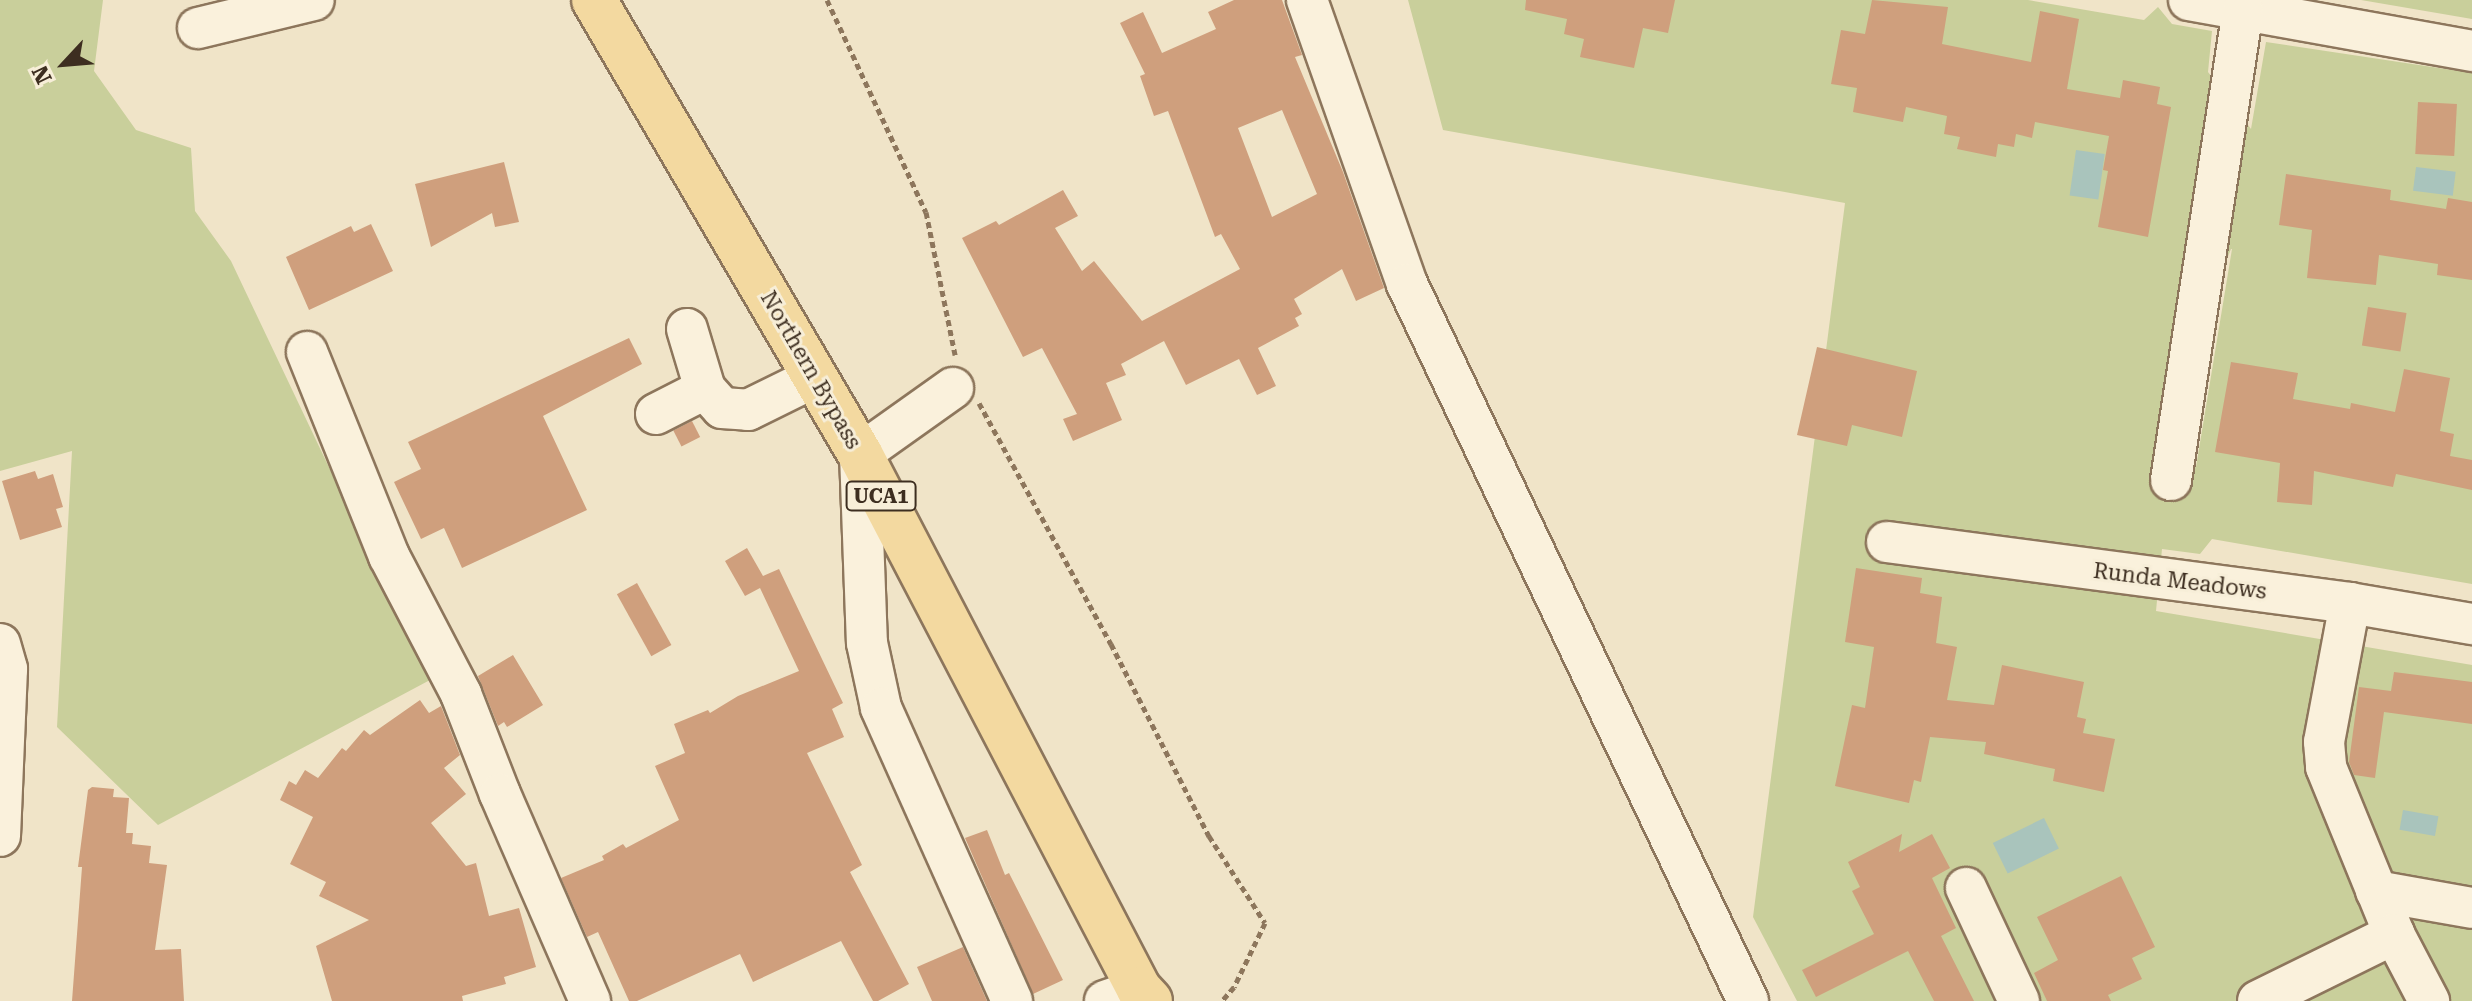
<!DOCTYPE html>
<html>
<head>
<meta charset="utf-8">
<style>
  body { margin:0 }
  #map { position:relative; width:2472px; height:1001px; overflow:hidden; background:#f0e4c8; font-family:"Roboto Serif",serif }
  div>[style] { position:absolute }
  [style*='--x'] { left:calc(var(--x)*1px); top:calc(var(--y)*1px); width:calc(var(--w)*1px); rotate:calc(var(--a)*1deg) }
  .green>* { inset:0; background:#c9cf9b }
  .water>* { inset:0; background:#a9c4bc; transform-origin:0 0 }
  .building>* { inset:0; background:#cf9f7d; transform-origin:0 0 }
  .path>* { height:5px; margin-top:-2.5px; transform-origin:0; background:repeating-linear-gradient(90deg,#8d765c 0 6px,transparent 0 10px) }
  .roads { filter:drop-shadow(2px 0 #8d765c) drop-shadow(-2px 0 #8d765c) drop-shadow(0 2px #8d765c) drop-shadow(0 -2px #8d765c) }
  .minor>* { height:40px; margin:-20px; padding:0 20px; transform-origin:20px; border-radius:20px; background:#faf1dc }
  .major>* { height:44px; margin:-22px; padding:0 22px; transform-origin:22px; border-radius:22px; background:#f3d9a0 }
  span { translate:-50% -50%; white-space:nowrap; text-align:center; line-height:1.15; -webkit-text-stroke:6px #f7eed8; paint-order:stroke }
  .shield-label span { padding:2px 6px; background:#f7eed8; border:2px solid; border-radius:6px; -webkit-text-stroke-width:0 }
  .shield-label { font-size:20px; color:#3d2e20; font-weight:700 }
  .street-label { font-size:22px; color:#3d2e20 }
  .north { position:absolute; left:24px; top:24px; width:80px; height:80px; -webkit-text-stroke:6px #f7eed8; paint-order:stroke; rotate:244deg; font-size:22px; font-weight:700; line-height:32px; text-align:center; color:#3d2e20 }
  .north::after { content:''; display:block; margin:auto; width:28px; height:36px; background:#3d2e20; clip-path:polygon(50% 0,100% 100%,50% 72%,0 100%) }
</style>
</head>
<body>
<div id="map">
  <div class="green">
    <div style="clip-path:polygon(0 0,103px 0,94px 71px,136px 130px,191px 148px,195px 211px,231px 261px,430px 680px,158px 825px,57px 727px,72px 451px,0 471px)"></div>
    <div style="clip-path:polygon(evenodd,1408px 0,2028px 0,2144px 20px,2158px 7px,2172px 24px,2212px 31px,2208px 72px,2251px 129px,2266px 42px,2472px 73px,2472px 584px,2212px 539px,2200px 554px,2162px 549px,2156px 611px,2472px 665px,2472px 1001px,1797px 1001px,1753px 917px,1845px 203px,1443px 130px,1408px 0,2231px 249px,2232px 249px,2196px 467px,2171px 458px,2213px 293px,2231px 249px)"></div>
    <div style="clip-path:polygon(2361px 0,2472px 0,2472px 19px)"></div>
  </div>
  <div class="water">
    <div style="left:2076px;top:150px;width:29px;height:46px;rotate:8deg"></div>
    <div style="left:2416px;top:167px;width:40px;height:24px;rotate:7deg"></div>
    <div style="left:2403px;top:810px;width:36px;height:20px;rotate:10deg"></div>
    <div style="left:2044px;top:818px;width:34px;height:57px;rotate:64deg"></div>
  </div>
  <div class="building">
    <div style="clip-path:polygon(evenodd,1234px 0,1282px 0,1302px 55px,1295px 57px,1343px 172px,1384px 288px,1356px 301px,1342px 269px,1294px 299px,1302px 314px,1295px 318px,1299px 326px,1258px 348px,1276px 386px,1257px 395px,1239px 359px,1186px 385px,1164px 341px,1121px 364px,1126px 375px,1106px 383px,1122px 420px,1073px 441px,1063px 419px,1077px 414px,1042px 348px,1023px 357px,962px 238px,996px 221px,999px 225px,1063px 190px,1078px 216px,1055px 228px,1082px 271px,1094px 261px,1142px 321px,1240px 269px,1221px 234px,1215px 237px,1168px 111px,1154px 116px,1140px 76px,1145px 74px,1120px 23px,1143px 12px,1162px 53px,1216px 29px,1208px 12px,1234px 0,1282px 110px,1317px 194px,1272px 217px,1238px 128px,1282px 110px)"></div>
    <div style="clip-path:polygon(1526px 0,1675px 0,1668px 33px,1643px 28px,1634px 68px,1580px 57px,1584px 39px,1564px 34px,1567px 19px,1525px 10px)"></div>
    <div style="clip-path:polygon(1872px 0,1948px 7px,1942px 44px,2031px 62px,2040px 11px,2079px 19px,2067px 89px,2120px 98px,2123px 80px,2160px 87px,2157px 104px,2171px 107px,2148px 237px,2098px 227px,2108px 171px,2103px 170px,2109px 136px,2035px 122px,2032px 138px,2016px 134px,2014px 147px,1998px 144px,1996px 157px,1957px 149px,1960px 137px,1944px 134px,1947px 116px,1906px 107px,1903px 122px,1853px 112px,1857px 88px,1831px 84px,1841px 30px,1865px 34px)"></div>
    <div style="left:2418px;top:102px;width:39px;height:52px;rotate:3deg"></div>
    <div style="clip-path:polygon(504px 162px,519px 222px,495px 227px,492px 213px,431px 247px,415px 184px)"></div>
    <div style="clip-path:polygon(2286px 174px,2391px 190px,2390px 200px,2446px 209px,2448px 198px,2472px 202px,2472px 280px,2437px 275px,2438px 264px,2379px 255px,2376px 285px,2307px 278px,2312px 230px,2279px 225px)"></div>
    <div style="clip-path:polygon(371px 224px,393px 271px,309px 310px,286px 257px,351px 226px,354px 232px)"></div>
    <div style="left:2368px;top:307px;width:39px;height:39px;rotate:9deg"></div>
    <div style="clip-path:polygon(629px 338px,642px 364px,543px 416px,587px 510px,462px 568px,444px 528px,421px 539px,394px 482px,421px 469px,408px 442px)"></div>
    <div style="clip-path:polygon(1817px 347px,1917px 371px,1902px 437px,1852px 425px,1847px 446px,1797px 435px)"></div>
    <div style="clip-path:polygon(2231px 362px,2298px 373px,2293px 399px,2350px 409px,2351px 403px,2395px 412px,2404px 369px,2450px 378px,2440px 431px,2454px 434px,2450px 456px,2472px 460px,2472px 490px,2396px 474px,2393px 487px,2314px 471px,2312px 505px,2277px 502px,2280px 463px,2215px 452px)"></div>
    <div style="left:692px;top:421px;width:18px;height:21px;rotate:63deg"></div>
    <div style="clip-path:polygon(35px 471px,38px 479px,53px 474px,63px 507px,56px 509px,62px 527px,20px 540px,2px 481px)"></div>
    <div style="clip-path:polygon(747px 548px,763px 576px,779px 569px,843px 703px,832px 709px,844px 737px,807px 753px,862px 865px,850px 872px,909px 984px,878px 1001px,873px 1001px,841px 941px,753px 982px,740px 954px,637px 1001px,629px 1001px,598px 932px,587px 937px,561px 878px,604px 860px,602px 856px,623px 844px,626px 848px,679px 820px,655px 766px,685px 753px,674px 724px,708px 710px,710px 713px,738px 696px,799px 671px,760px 588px,745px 596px,725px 561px)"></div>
    <div style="clip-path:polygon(1856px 568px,1922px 578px,1920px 593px,1942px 597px,1936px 643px,1957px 647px,1947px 700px,1994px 705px,2002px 665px,2084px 682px,2077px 717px,2086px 719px,2083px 733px,2115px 739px,2104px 792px,2053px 781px,2055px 769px,1984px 754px,1986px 742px,1930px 737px,1921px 782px,1914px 780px,1909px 803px,1835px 786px,1852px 705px,1865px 708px,1874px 647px,1845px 642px)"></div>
    <div style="left:637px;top:583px;width:71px;height:23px;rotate:61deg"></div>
    <div style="clip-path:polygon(513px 655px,543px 705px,507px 727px,504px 722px,498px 726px,478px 676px)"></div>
    <div style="clip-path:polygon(2394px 672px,2472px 682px,2472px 724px,2384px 712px,2375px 778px,2354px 775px,2349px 762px,2359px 687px,2391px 691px)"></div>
    <div style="clip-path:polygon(420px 700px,429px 713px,441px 706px,460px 755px,444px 768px,466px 794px,431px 823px,466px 866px,476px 863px,489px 916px,519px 908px,536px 967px,504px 977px,506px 984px,462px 996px,463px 1001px,332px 1001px,316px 946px,369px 920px,319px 896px,326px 882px,290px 864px,313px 817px,280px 800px,289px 781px,296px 785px,305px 770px,318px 778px,342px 748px,346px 751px,364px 730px,370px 735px)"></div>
    <div style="clip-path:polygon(92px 787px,114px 789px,113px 797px,129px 798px,126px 833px,133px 833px,132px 844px,151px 846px,149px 863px,167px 865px,155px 950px,181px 949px,184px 1001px,72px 1001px,82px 867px,78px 867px,88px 790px)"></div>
    <div style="clip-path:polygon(987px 830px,1005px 875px,1009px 873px,1063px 980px,1033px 994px,965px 838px)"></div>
    <div style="clip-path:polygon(1902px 834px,1899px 852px,1932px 834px,1950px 868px,1932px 878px,1956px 928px,1941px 936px,1974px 1001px,1934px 1001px,1908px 951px,1816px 997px,1802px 970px,1874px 934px,1852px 891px,1860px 887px,1848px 862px)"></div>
    <div style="clip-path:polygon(2121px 876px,2155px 947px,2132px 958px,2142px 979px,2108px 995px,2111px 1001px,2047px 1001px,2034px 973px,2058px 960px,2037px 917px)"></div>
    <div style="clip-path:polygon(963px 947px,987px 1001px,932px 1001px,917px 967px)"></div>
  </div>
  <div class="path">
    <div style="--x:827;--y:0;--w:234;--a:65"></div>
    <div style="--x:926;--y:212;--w:146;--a:78.5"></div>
    <div style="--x:979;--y:403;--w:275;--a:61.3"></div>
    <div style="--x:1111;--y:644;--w:216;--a:63"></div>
    <div style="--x:1209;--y:836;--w:103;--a:57.2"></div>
    <div style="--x:1265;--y:923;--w:71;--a:115.8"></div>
    <div style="--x:1234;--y:987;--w:18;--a:131"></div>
  </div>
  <div class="roads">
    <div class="minor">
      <div style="--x:1307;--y:0;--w:301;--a:70.6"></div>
      <div style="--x:1407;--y:284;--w:794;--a:64.56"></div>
      <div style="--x:2189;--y:0;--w:288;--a:10.2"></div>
      <div style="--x:198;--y:28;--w:119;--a:-13.6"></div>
      <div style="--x:687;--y:329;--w:63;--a:73.3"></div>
      <div style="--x:705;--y:389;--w:25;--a:48"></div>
      <div style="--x:722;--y:408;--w:26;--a:4"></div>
      <div style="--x:748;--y:410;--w:75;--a:-26.2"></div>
      <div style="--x:307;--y:352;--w:220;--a:68.1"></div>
      <div style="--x:389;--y:556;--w:156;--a:62.4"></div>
      <div style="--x:461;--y:694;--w:107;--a:68.7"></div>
      <div style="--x:500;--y:794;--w:226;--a:66.5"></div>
      <div style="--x:953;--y:388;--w:114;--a:144.6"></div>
      <div style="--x:860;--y:454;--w:189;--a:87.9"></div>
      <div style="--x:867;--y:643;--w:66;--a:77.8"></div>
      <div style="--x:881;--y:708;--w:321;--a:65.9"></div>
      <div style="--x:656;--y:414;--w:55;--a:-27"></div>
      <div style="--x:2171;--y:480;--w:475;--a:-81.3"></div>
      <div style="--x:1887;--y:542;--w:467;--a:7.5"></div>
      <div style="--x:2350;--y:603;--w:124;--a:9.8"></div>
      <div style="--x:2350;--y:603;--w:141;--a:100.6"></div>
      <div style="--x:2324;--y:742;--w:25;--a:85"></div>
      <div style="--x:2326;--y:767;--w:180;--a:67.8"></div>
      <div style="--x:2394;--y:934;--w:76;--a:62.4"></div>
      <div style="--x:0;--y:644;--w:26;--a:74"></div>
      <div style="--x:7;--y:669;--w:167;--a:92.4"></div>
      <div style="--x:1966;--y:888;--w:125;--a:64.9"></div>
      <div style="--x:2376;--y:891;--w:97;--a:10"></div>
      <div style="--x:1105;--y:1001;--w:36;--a:-19"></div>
      <div style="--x:2258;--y:1001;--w:152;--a:-26.2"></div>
    </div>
    <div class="major">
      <div style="--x:594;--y:0;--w:526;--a:59.63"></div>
      <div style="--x:860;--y:454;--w:603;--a:62.46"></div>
      <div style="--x:1139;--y:989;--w:16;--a:47"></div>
    </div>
  </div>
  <div class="shield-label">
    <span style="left:881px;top:496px">UCA1</span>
  </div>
  <div class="street-label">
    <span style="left:811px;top:370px;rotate:60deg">Northern Bypass</span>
    <span style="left:2180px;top:581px;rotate:7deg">Runda Meadows</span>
  </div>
  <div class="north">N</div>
</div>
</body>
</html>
